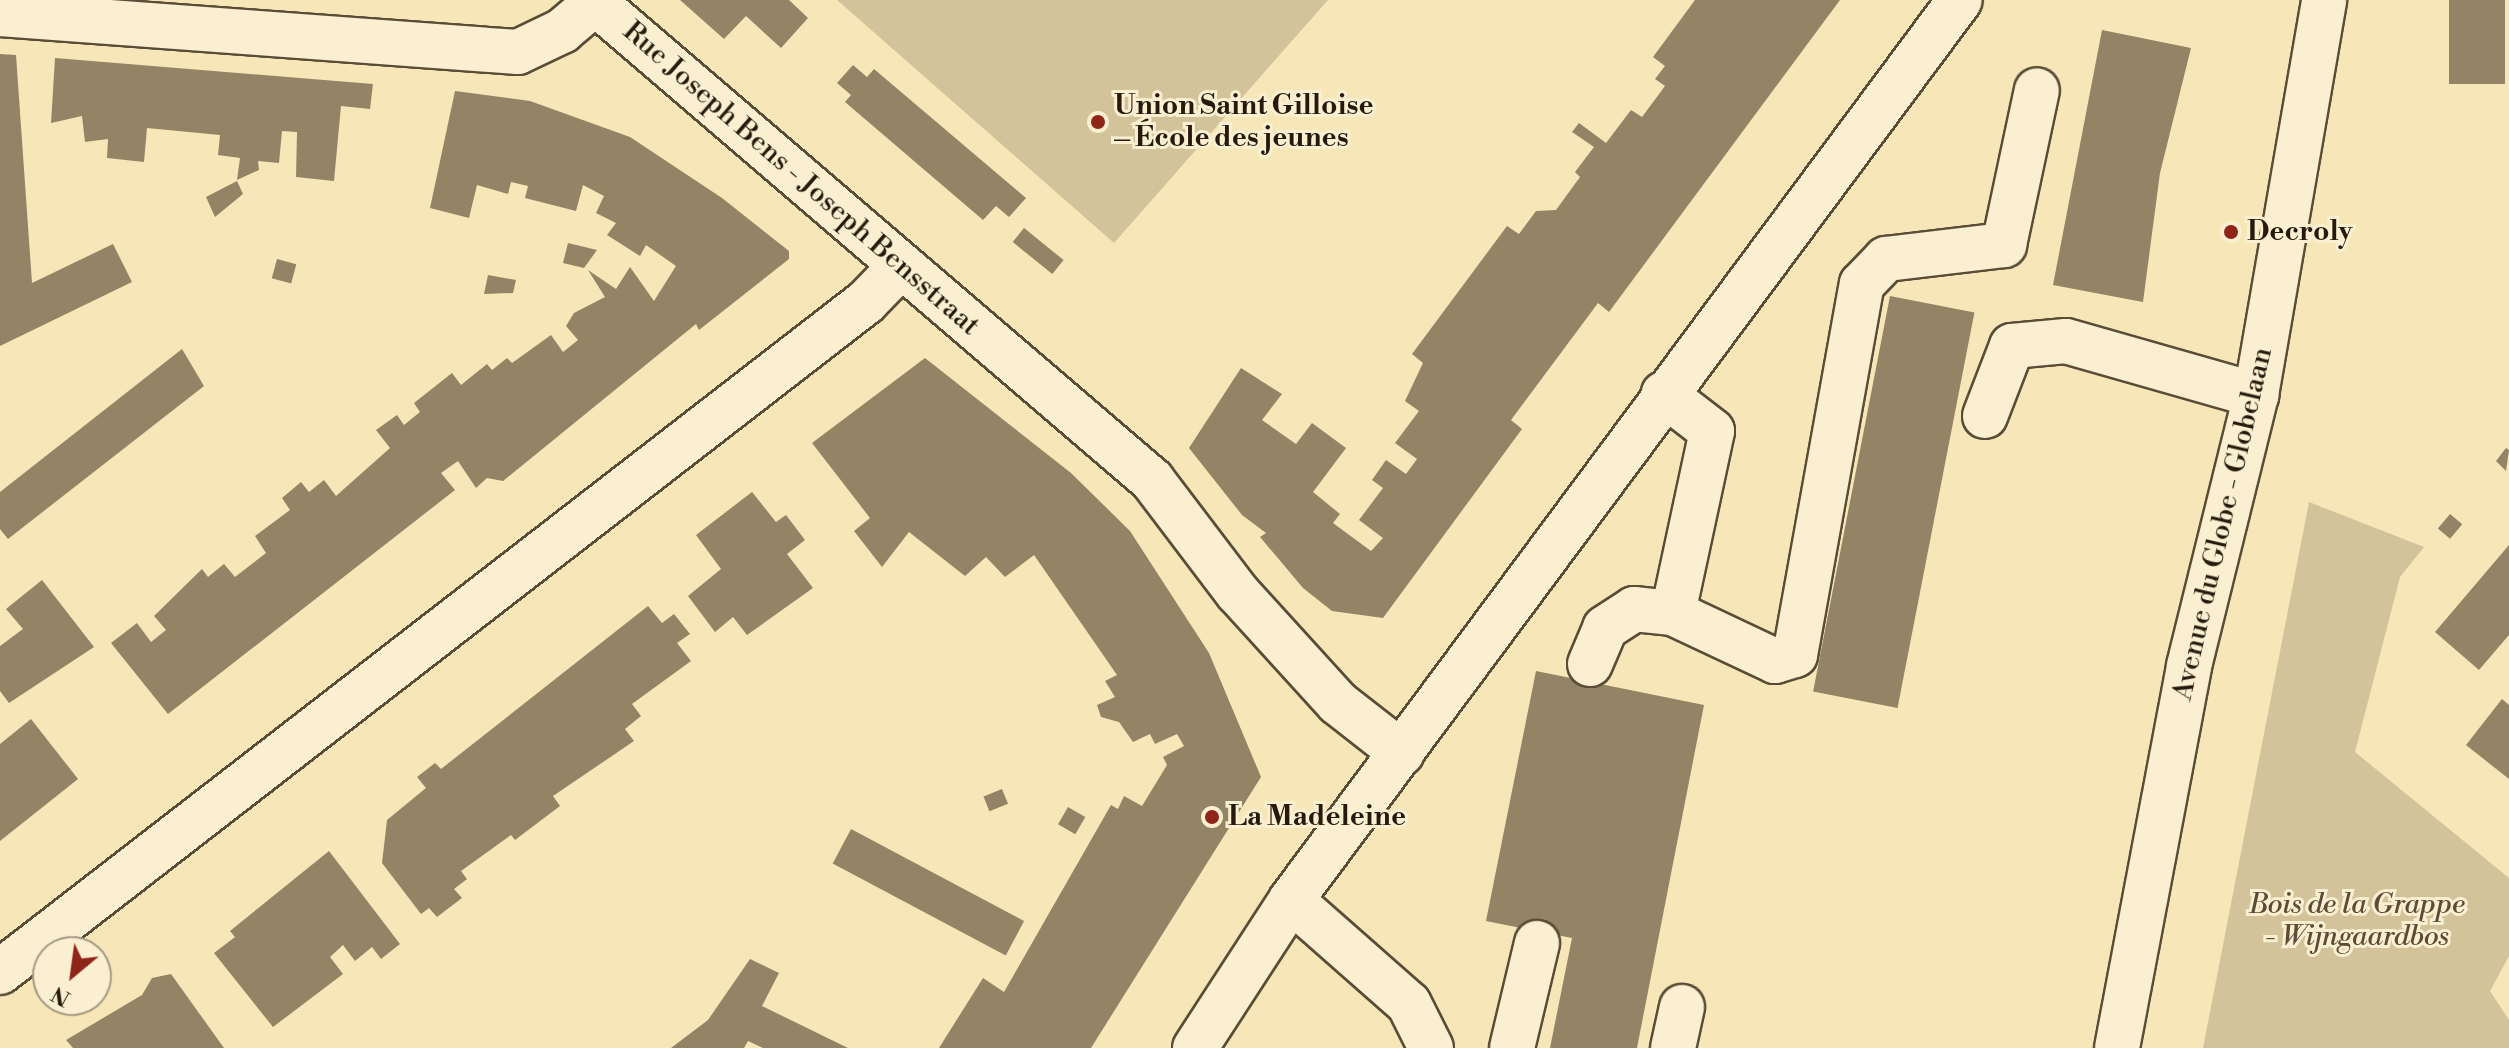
<!DOCTYPE html>
<html>
<head>
<meta charset="utf-8">
<style>
  body { margin:0 }
  #map { position:relative; width:2509px; height:1048px; overflow:hidden; background:#f7e6b8; font-family:"Libre Bodoni",serif }
  div>[style] { position:absolute }
  [style*='--x'] { left:calc(var(--x)*1px); top:calc(var(--y)*1px); width:calc(var(--w)*1px); rotate:calc(var(--a)*1deg) }
  .green>* { inset:0; background:#d3c39b }
  .building>* { inset:0; background:#928465; transform-origin:0 0 }
  .roads { filter:drop-shadow(2px 0 #5a4d37) drop-shadow(-2px 0 #5a4d37) drop-shadow(0 2px #5a4d37) drop-shadow(0 -2px #5a4d37) }
  .minor>* { height:44px; margin:-22px; padding:0 22px; transform-origin:22px; border-radius:22px; background:#faefd1 }
  .dots>* { width:22px; height:22px; translate:-50% -50%; box-sizing:border-box; border:4px solid #faefd1; border-radius:50% }
  span { translate:-50% -50%; white-space:nowrap; text-align:center; line-height:1.15; -webkit-text-stroke:6px #faefd1; paint-order:stroke }
  .poi-label { font-size:28px; color:#251a0c; font-weight:700 }
  .left { translate:0 -50%; text-align:left }
  .street-label { font-size:28px; color:#251a0c }
  .park-label { font-size:28px; color:#594d37; font-style:italic }
  .north { position:absolute; left:32px; top:936px; width:80px; height:80px; box-sizing:border-box; background:#faefd1; border:2px solid #a59a82; border-radius:50%; rotate:209deg; font-size:22px; font-weight:700; line-height:32px; text-align:center; color:#251a0c }
  .north::after { content:''; display:block; margin:auto; width:28px; height:36px; background:#8f2418; clip-path:polygon(50% 0,100% 100%,50% 72%,0 100%) }
</style>
</head>
<body>
<div id="map">
  <div class="green">
    <div style="clip-path:polygon(837px 0,1328px 0,1114px 243px)"></div>
    <div style="clip-path:polygon(2309px 502px,2424px 547px,2400px 577px,2355px 752px,2509px 878px,2509px 956px,2490px 991px,2509px 1020px,2509px 1048px,2203px 1048px)"></div>
  </div>
  <div class="building">
    <div style="clip-path:polygon(680px 0,789px 0,808px 18px,781px 48px,746px 16px,724px 39px)"></div>
    <div style="clip-path:polygon(1695px 0,1840px 0,1609px 312px,1598px 303px,1511px 420px,1522px 429px,1383px 618px,1332px 611px,1303px 588px,1260px 537px,1266px 533px,1242px 515px,1189px 448px,1241px 368px,1282px 394px,1262px 420px,1296px 444px,1312px 423px,1346px 448px,1313px 492px,1340px 514px,1333px 523px,1371px 551px,1383px 538px,1359px 520px,1383px 488px,1372px 480px,1386px 460px,1406px 474px,1417px 459px,1395px 443px,1419px 411px,1405px 401px,1423px 363px,1412px 354px,1507px 226px,1519px 234px,1536px 211px,1556px 210px,1580px 177px,1575px 172px,1594px 147px,1572px 132px,1579px 123px,1606px 143px,1631px 110px,1642px 117px,1665px 86px,1655px 79px,1665px 66px,1653px 57px)"></div>
    <div style="left:2449px;top:0;width:56px;height:84px"></div>
    <div style="clip-path:polygon(2102px 30px,2191px 48px,2160px 173px,2143px 302px,2053px 285px)"></div>
    <div style="clip-path:polygon(0 54px,16px 55px,32px 283px,113px 244px,132px 282px,0 346px)"></div>
    <div style="clip-path:polygon(55px 58px,373px 84px,370px 109px,341px 106px,334px 181px,296px 177px,297px 132px,282px 131px,279px 163px,258px 161px,259px 170px,237px 180px,240px 158px,218px 155px,220px 135px,147px 128px,144px 162px,107px 158px,108px 139px,85px 142px,82px 116px,51px 123px)"></div>
    <div style="clip-path:polygon(853px 65px,867px 77px,874px 69px,1026px 198px,1009px 217px,996px 206px,983px 220px,845px 102px,851px 95px,837px 83px)"></div>
    <div style="clip-path:polygon(455px 91px,530px 101px,630px 137px,722px 198px,789px 251px,789px 259px,699px 330px,696px 324px,503px 481px,487px 478px,476px 488px,458px 461px,441px 473px,455px 490px,168px 714px,111px 643px,137px 623px,151px 642px,166px 630px,154px 616px,202px 569px,208px 577px,224px 564px,235px 577px,266px 553px,255px 536px,290px 510px,282px 498px,301px 482px,309px 492px,324px 480px,336px 496px,390px 448px,376px 430px,397px 415px,404px 425px,420px 412px,414px 403px,452px 373px,461px 385px,487px 364px,492px 370px,507px 358px,512px 363px,551px 335px,563px 352px,578px 340px,566px 326px,574px 313px,605px 297px,588px 270px,616px 289px,630px 267px,654px 301px,676px 266px,646px 245px,640px 256px,607px 235px,616px 223px,596px 213px,604px 196px,583px 185px,576px 211px,525px 198px,528px 186px,511px 182px,508px 194px,477px 185px,469px 218px,430px 208px)"></div>
    <div style="clip-path:polygon(237px 181px,243px 194px,215px 217px,206px 197px)"></div>
    <div style="left:1024px;top:228px;width:51px;height:18px;rotate:39deg"></div>
    <div style="clip-path:polygon(568px 243px,597px 250px,584px 268px,563px 263px)"></div>
    <div style="left:277px;top:259px;width:20px;height:20px;rotate:15deg"></div>
    <div style="clip-path:polygon(488px 275px,516px 280px,513px 293px,484px 294px)"></div>
    <div style="left:1890px;top:296px;width:86px;height:403px;rotate:11deg"></div>
    <div style="clip-path:polygon(182px 349px,204px 386px,8px 539px,0 529px,0 492px)"></div>
    <div style="clip-path:polygon(925px 358px,1071px 473px,1130px 531px,1209px 653px,1261px 777px,1091px 1048px,939px 1048px,983px 978px,1004px 992px,1111px 805px,1118px 809px,1124px 796px,1142px 806px,1167px 765px,1163px 757px,1184px 746px,1177px 734px,1155px 744px,1150px 734px,1133px 742px,1119px 722px,1101px 717px,1097px 705px,1115px 697px,1105px 681px,1117px 675px,1034px 555px,1005px 577px,986px 557px,965px 576px,909px 532px,882px 567px,854px 531px,870px 518px,812px 443px)"></div>
    <div style="clip-path:polygon(2506px 448px,2509px 450px,2506px 471px,2496px 461px)"></div>
    <div style="clip-path:polygon(752px 492px,776px 522px,786px 515px,805px 540px,787px 554px,813px 588px,747px 635px,733px 617px,715px 632px,688px 596px,721px 569px,696px 535px)"></div>
    <div style="left:2450px;top:514px;width:16px;height:19px;rotate:40deg"></div>
    <div style="clip-path:polygon(2509px 545px,2509px 635px,2479px 670px,2435px 632px)"></div>
    <div style="clip-path:polygon(42px 580px,94px 647px,9px 703px,0 691px,0 646px,23px 629px,6px 609px)"></div>
    <div style="clip-path:polygon(648px 606px,662px 623px,674px 614px,690px 634px,677px 643px,691px 661px,632px 704px,641px 716px,625px 729px,634px 741px,553px 796px,560px 806px,515px 840px,511px 835px,461px 871px,467px 879px,454px 889px,462px 898px,437px 917px,429px 908px,421px 914px,382px 863px,387px 820px,426px 788px,417px 777px,435px 763px,441px 769px)"></div>
    <div style="clip-path:polygon(1536px 671px,1704px 705px,1637px 1048px,1550px 1048px,1572px 938px,1486px 921px)"></div>
    <div style="clip-path:polygon(2502px 699px,2509px 705px,2509px 779px,2466px 745px)"></div>
    <div style="clip-path:polygon(31px 719px,78px 779px,0 841px,0 744px)"></div>
    <div style="left:1002px;top:789px;width:16px;height:20px;rotate:68deg"></div>
    <div style="left:1068px;top:807px;width:20px;height:20px;rotate:30deg"></div>
    <div style="left:851px;top:829px;width:196px;height:39px;rotate:28deg"></div>
    <div style="clip-path:polygon(329px 851px,400px 944px,381px 959px,372px 947px,355px 961px,343px 945px,330px 957px,343px 974px,273px 1027px,214px 953px,235px 937px,230px 931px)"></div>
    <div style="clip-path:polygon(750px 959px,779px 973px,762px 1006px,848px 1048px,763px 1048px,748px 1041px,744px 1048px,671px 1048px,708px 1020px)"></div>
    <div style="clip-path:polygon(171px 974px,224px 1048px,73px 1048px,66px 1040px,142px 995px,152px 978px)"></div>
  </div>
  <div class="roads">
    <div class="minor">
      <div style="--x:592;--y:0;--w:738;--a:40.6"></div>
      <div style="--x:1152;--y:480;--w:141;--a:52.8"></div>
      <div style="--x:1237;--y:592;--w:150;--a:47.7"></div>
      <div style="--x:1338;--y:703;--w:81;--a:38"></div>
      <div style="--x:0;--y:14;--w:519;--a:4.2"></div>
      <div style="--x:518;--y:52;--w:49;--a:-25.5"></div>
      <div style="--x:562;--y:31;--w:43;--a:-40.3"></div>
      <div style="--x:1985;--y:416;--w:75;--a:-68.9"></div>
      <div style="--x:2012;--y:346;--w:54;--a:-5.3"></div>
      <div style="--x:2066;--y:341;--w:198;--a:15.9"></div>
      <div style="--x:1673;--y:613;--w:113;--a:25.2"></div>
      <div style="--x:1775;--y:661;--w:21;--a:-17"></div>
      <div style="--x:1795;--y:655;--w:377;--a:-79.8"></div>
      <div style="--x:1862;--y:284;--w:35;--a:-46"></div>
      <div style="--x:1886;--y:259;--w:119;--a:-6.8"></div>
      <div style="--x:2004;--y:245;--w:158;--a:-78"></div>
      <div style="--x:1590;--y:664;--w:39;--a:-67"></div>
      <div style="--x:1605;--y:628;--w:35;--a:-33"></div>
      <div style="--x:1634;--y:609;--w:39;--a:6"></div>
      <div style="--x:1673;--y:613;--w:186;--a:-77.9"></div>
      <div style="--x:1712;--y:431;--w:61;--a:-142.4"></div>
      <div style="--x:1291;--y:900;--w:157;--a:41.4"></div>
      <div style="--x:1409;--y:1004;--w:49;--a:63.4"></div>
      <div style="--x:0;--y:972;--w:1095;--a:-37.73"></div>
      <div style="--x:866;--y:302;--w:50;--a:-45.8"></div>
      <div style="--x:1195;--y:1048;--w:176;--a:-57"></div>
      <div style="--x:1291;--y:900;--w:1121;--a:-53.38"></div>
      <div style="--x:1512;--y:1048;--w:108;--a:-76.6"></div>
      <div style="--x:1673;--y:1048;--w:42;--a:-77.6"></div>
      <div style="--x:2117;--y:1048;--w:389;--a:-79.3"></div>
      <div style="--x:2189;--y:666;--w:279;--a:-76.1"></div>
      <div style="--x:2256;--y:395;--w:401;--a:-80.2"></div>
    </div>
  </div>
  <div class="dots">
    <div style="left:1098px;top:122px;background:#8f2418"></div>
    <div style="left:2231px;top:232px;background:#8f2418"></div>
    <div style="left:1212px;top:817px;background:#8f2418"></div>
  </div>
  <div class="poi-label">
    <span class="left" style="left:1114px;top:122px">Union Saint Gilloise<br>– École des jeunes</span>
    <span class="left" style="left:2247px;top:232px">Decroly</span>
    <span class="left" style="left:1228px;top:817px">La Madeleine</span>
  </div>
  <div class="street-label">
    <span style="left:801px;top:179px;rotate:41deg">Rue Joseph Bens - Joseph Bensstraat</span>
    <span style="left:2223px;top:524px;rotate:-77deg">Avenue du Globe - Globelaan</span>
  </div>
  <div class="park-label">
    <span style="left:2357px;top:921px">Bois de la Grappe<br>- Wijngaardbos</span>
  </div>
  <div class="north">N</div>
</div>
</body>
</html>
